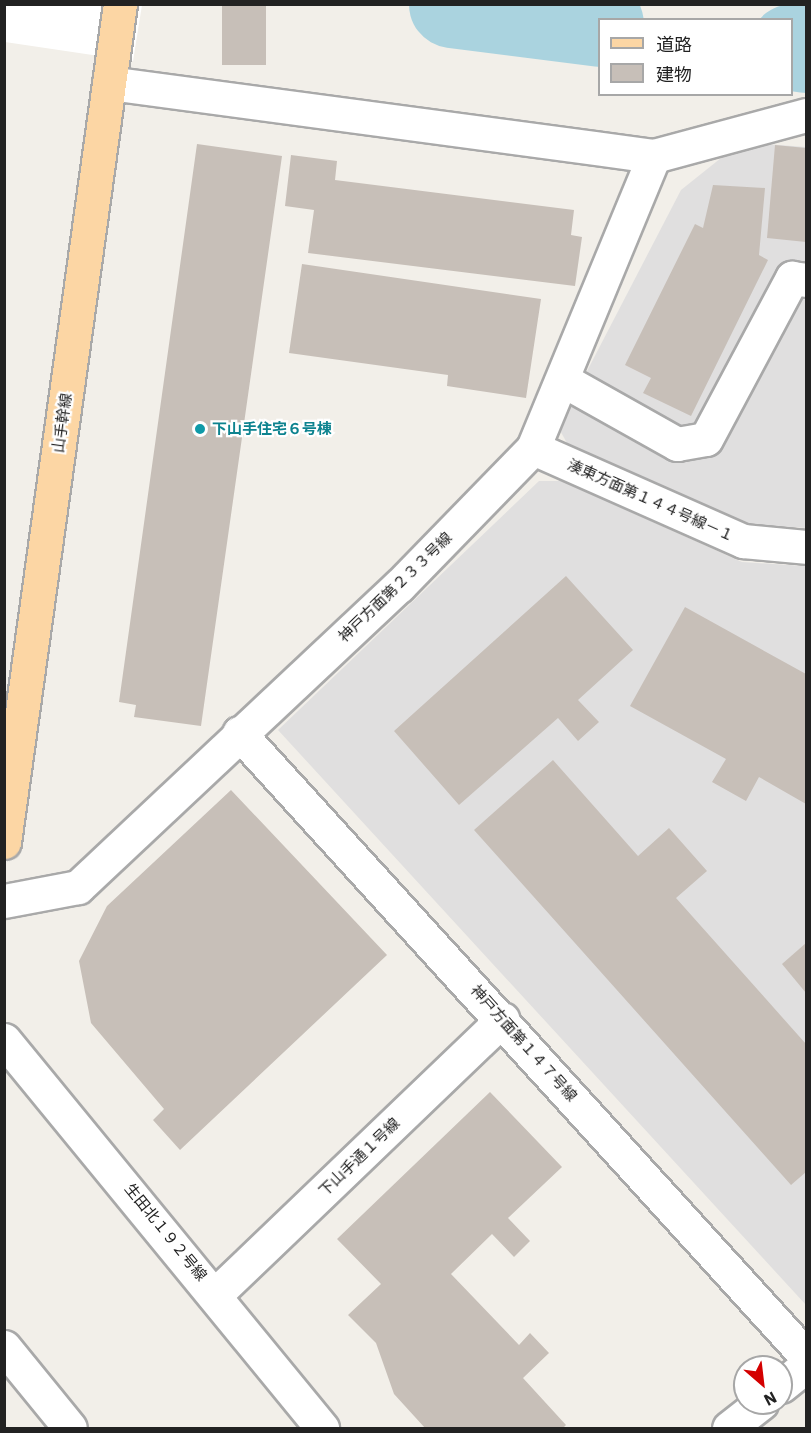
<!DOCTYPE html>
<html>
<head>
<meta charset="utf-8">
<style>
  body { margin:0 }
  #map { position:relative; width:811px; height:1433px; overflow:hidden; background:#f2efe9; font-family:"IBM Plex Sans","Noto Sans JP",sans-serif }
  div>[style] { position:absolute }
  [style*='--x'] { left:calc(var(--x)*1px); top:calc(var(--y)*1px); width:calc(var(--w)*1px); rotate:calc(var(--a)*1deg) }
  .residential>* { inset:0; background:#e0dfdf }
  .pier>* { inset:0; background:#fff }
  .river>* { height:87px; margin:-43.5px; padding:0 43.5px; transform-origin:43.5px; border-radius:43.5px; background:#aad3df }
  .building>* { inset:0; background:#c7bfb8; transform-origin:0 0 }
  .roads { filter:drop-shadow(2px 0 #a9a9a9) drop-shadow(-2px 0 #a9a9a9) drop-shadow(0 2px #a9a9a9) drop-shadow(0 -2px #a9a9a9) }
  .minor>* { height:33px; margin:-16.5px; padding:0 16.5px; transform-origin:16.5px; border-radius:16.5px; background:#fff }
  .major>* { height:33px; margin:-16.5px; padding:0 16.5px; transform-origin:16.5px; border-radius:16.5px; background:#fcd6a4 }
  .dots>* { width:16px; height:16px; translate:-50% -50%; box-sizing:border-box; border:3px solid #fff; border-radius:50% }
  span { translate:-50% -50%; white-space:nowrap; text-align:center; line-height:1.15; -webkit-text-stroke:4.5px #fff; paint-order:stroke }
  .street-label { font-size:15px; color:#222 }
  .culture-label { font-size:15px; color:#0d838f; font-weight:700 }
  .left { translate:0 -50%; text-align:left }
  .frame { position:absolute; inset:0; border:6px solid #222; pointer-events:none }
  .legend { position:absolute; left:598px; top:18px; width:195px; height:78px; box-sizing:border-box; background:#fff; border:2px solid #a7a7a7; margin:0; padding:8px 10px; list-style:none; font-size:18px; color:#222 }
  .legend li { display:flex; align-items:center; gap:12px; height:30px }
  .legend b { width:30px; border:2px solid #a7a7a7 }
  .north { position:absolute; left:733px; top:1355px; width:60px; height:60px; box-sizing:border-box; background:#fff; border:2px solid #a7a7a7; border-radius:50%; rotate:152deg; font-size:16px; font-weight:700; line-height:24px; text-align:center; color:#222 }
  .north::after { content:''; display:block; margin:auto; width:21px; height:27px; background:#d40000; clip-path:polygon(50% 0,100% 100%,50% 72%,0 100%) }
</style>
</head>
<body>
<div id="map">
  <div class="residential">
    <div style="clip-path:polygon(765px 144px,806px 147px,806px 528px,743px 524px,572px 452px,558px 427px,681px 190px,726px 154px)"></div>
    <div style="clip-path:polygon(539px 481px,562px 481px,742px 562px,806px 566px,806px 1305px,278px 730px)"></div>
  </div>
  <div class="pier">
    <div style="clip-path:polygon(4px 5px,142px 5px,133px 61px,5px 42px)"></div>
  </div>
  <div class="river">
    <div style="--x:452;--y:4;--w:149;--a:7.3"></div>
    <div style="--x:792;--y:47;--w:14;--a:8"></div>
  </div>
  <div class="building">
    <div style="left:222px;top:4px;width:44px;height:61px"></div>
    <div style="clip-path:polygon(197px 144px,282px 156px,201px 726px,134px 717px,136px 705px,119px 702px)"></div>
    <div style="clip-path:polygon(775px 145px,806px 148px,806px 242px,767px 238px)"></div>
    <div style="clip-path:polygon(291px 155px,337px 161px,335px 180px,574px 210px,571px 235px,582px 237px,575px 286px,308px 253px,314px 210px,285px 206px)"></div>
    <div style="clip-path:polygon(713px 185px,765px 188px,759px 255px,768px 260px,691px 416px,643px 393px,651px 378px,625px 365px,695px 224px,703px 228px)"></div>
    <div style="clip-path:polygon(302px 264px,541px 299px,526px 398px,447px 386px,448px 375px,289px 353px)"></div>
    <div style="clip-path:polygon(566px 576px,633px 650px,578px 700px,599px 722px,578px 741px,558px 718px,459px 805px,394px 731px)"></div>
    <div style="clip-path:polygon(685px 607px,806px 674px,806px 804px,759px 777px,746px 801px,712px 782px,726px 759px,630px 706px)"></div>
    <div style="clip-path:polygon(553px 760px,638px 856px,669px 828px,707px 871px,676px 898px,806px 1044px,806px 1172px,791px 1185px,474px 830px)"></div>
    <div style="clip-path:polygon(231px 790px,387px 955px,180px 1150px,153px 1120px,164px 1109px,91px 1023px,79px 961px,107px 906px)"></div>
    <div style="clip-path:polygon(806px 943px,806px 993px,782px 964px)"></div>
    <div style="clip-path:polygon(490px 1092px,562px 1167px,508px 1218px,530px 1241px,514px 1257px,492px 1234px,451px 1274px,519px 1345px,530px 1333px,549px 1353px,523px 1378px,566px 1425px,563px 1428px,425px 1428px,394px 1394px,376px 1343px,348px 1315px,381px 1284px,337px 1239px)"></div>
  </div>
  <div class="roads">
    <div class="minor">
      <div style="--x:109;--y:83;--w:550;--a:7.63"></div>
      <div style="--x:654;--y:156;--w:157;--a:-15.1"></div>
      <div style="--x:563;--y:380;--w:131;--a:29.3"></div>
      <div style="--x:677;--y:444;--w:29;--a:-10"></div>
      <div style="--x:706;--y:439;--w:183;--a:-61.9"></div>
      <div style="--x:792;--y:278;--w:14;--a:8"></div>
      <div style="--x:533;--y:448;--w:230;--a:23.9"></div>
      <div style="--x:743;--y:541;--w:63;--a:5.4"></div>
      <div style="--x:239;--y:733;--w:842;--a:47.69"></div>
      <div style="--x:4;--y:901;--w:75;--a:-10.7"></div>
      <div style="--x:78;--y:887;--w:440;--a:-43.2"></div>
      <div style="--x:399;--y:586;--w:192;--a:-45.8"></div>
      <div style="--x:533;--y:448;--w:316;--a:-67.5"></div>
      <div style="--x:4;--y:1040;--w:502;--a:50.66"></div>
      <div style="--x:216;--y:1294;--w:397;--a:-43.8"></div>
      <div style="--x:4;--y:1347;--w:104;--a:50.8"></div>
      <div style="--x:781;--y:1386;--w:32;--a:-39"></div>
      <div style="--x:729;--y:1428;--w:41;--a:-38"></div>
    </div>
    <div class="major">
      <div style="--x:4;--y:842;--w:846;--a:-82.12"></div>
    </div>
  </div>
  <div class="dots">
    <div style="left:200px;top:429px;background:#0f9aa8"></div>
  </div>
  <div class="street-label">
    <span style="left:62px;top:423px;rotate:-82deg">山手幹線</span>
    <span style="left:651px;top:500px;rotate:24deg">湊東方面第１４４号線－１</span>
    <span style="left:395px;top:587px;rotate:-44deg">神戸方面第２３３号線</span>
    <span style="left:524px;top:1043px;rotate:48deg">神戸方面第１４７号線</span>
    <span style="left:359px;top:1157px;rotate:-44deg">下山手通１号線</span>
    <span style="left:166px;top:1232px;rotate:51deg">生田北１９２号線</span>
  </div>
  <div class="culture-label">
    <span class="left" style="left:212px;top:429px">下山手住宅６号棟</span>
  </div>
  <div class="frame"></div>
  <ul class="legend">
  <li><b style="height:8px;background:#fcd6a4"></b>道路</li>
  <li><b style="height:16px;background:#c7bfb8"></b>建物</li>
  </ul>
  <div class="north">N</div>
</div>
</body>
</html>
